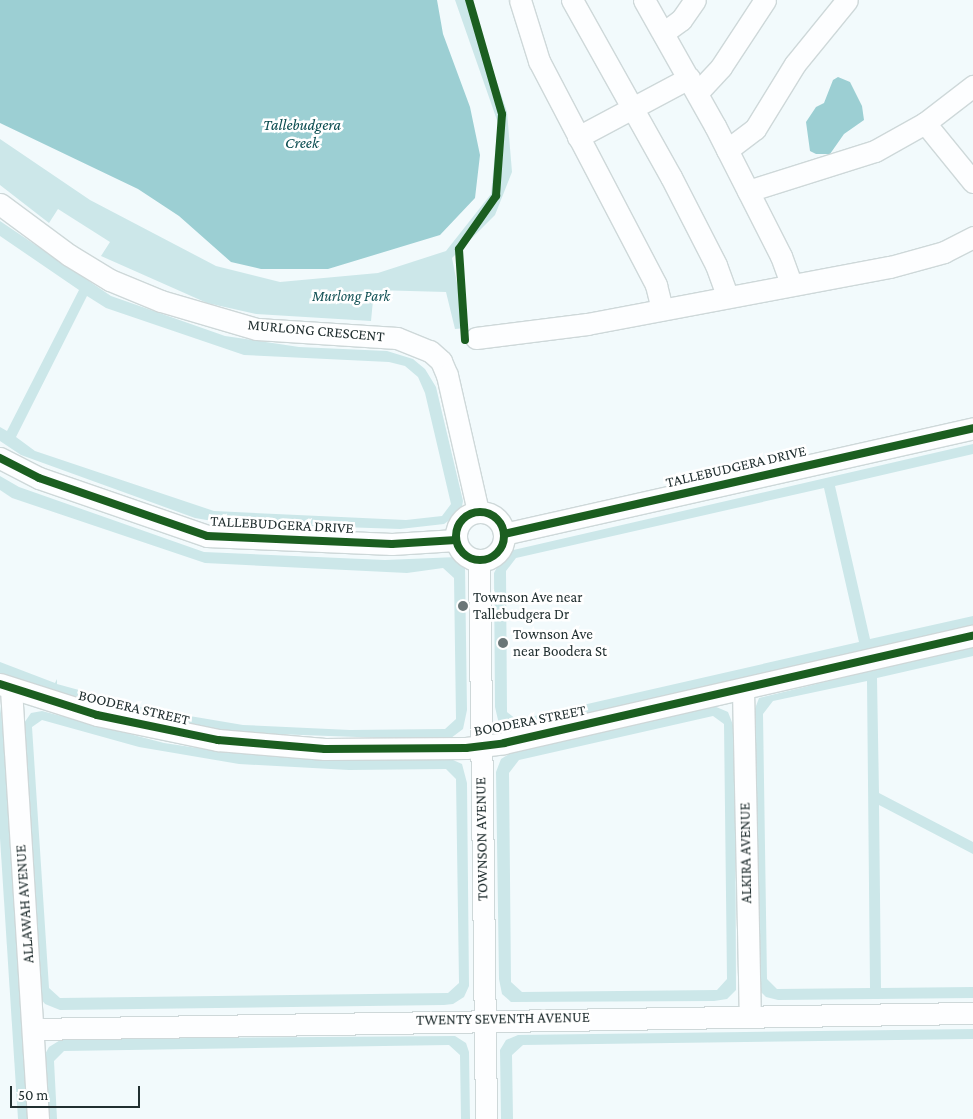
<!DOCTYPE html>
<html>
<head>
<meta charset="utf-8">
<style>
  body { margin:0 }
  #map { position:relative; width:973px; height:1119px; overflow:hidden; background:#f2fafc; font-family:"Crimson Pro",serif }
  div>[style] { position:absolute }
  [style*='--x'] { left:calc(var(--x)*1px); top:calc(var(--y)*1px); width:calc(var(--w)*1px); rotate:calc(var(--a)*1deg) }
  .green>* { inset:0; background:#cce7e9 }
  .water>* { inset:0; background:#9ccfd3 }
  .roads { filter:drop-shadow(1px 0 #ced8d9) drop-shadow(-1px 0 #ced8d9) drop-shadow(0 1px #ced8d9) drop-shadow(0 -1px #ced8d9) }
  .minor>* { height:21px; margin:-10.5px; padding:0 10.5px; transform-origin:10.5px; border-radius:10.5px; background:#fdfeff }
  .minor>.ring { margin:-10.5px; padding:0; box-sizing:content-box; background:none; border:21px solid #fdfeff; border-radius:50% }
  .cycleway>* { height:8px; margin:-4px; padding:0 4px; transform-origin:4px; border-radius:4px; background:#1b5e20 }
  .cycleway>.ring { margin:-4px; padding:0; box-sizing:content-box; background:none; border:8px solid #1b5e20; border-radius:50% }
  .dots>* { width:14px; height:14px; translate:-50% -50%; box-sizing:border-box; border:2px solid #fff; border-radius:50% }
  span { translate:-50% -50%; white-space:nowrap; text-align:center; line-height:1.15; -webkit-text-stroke:5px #fff; paint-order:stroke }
  .park-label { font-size:15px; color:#115054; font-style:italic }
  .street-label { font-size:15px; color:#212f30 }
  .poi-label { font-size:15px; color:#212f30 }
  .left { translate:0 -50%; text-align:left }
  .water-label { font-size:16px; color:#094b4f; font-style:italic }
  .scale { position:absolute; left:10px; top:1086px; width:130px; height:22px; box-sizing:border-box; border:2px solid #212f30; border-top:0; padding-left:6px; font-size:15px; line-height:18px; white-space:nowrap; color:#212f30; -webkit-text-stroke:4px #fff; paint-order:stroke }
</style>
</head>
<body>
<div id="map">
  <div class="green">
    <div style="clip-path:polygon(455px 0,469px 0,507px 112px,512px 172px,495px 215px,452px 258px,466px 328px,455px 329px,446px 292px,374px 290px,371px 321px,256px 314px,207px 303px,101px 256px,110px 242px,58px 209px,49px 223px,0 185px,0 139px,90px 200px,216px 266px,280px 282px,378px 273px,446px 251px,491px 194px,498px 123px)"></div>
    <div style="clip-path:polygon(evenodd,0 221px,111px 296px,225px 336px,299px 347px,387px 351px,413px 359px,425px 369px,436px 387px,463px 501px,461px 512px,444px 524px,400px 529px,224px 523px,195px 518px,21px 455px,0 441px,0 427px,7px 431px,79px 290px,0 236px,0 221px,87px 296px,106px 308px,244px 355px,389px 362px,405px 366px,418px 377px,425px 393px,451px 504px,442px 516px,406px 520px,214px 511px,35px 451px,16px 437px,87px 296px)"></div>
    <div style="clip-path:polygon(evenodd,973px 444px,973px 454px,835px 486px,870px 639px,973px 616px,973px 628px,519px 730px,509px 729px,498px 720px,495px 707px,494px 573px,505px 552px,973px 444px,824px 488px,859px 642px,517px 720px,507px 712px,506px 571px,516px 558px,824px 488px)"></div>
    <div style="clip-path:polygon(0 476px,19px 487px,204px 552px,385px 560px,457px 557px,465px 567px,467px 710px,463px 729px,451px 738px,412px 739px,244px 733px,193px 726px,91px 703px,0 673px,0 662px,55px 683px,57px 679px,57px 684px,148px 709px,243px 725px,350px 730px,445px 729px,456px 719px,454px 578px,443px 568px,407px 573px,205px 563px,12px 498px,0 490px)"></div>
    <div style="clip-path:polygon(evenodd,973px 646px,973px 656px,877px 678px,879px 793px,973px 842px,973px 854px,879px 805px,881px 988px,973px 987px,973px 998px,778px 1000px,766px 997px,758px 989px,753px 714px,759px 698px,973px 646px,867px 681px,870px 988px,777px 989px,767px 979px,763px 714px,773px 701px,867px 681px)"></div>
    <div style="clip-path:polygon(0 705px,3px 731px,28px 1119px,18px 1119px,0 838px)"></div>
    <div style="clip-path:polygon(evenodd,714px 706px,728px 712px,735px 730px,736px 990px,727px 999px,714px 1001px,511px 1002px,502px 994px,499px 979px,496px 772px,501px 759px,514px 751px,714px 706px,713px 716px,724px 724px,727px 979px,717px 990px,522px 992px,511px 982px,509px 773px,519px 760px,713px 716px)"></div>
    <div style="clip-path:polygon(evenodd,42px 711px,164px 743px,224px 752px,311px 759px,453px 760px,462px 764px,467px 783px,469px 986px,464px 997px,453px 1004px,444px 1005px,60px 1010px,45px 1004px,41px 999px,22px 726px,31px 713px,42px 711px,42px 720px,139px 747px,239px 764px,349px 770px,446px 769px,456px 779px,459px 983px,448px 993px,60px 998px,49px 988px,32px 727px,42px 720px)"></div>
    <div style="clip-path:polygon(973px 1029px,973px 1039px,523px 1045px,512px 1055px,513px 1119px,501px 1119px,500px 1050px,506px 1040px,518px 1035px)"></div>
    <div style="clip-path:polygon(455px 1036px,466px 1043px,469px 1052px,470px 1119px,461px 1119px,460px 1055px,449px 1045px,64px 1051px,54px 1061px,57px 1119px,47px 1119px,44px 1056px,49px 1047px,62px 1039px)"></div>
  </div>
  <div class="water">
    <div style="clip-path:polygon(0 0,437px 0,443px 34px,470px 107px,480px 155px,475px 198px,440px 235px,328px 269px,261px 269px,231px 262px,179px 216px,138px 189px,0 123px)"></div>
    <div style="clip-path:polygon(838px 77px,850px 82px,862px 106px,864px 120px,844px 134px,830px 154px,816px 154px,810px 151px,806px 122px,816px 107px,824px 103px,833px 80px)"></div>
  </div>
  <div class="roads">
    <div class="minor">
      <div style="--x:520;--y:0;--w:64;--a:72.7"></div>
      <div style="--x:539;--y:61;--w:253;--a:62.4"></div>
      <div style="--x:656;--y:285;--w:25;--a:76"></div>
      <div style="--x:572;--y:0;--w:203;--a:60.8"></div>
      <div style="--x:671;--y:177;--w:99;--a:62.9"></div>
      <div style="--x:716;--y:265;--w:33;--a:70"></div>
      <div style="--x:644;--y:0;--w:145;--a:60.6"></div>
      <div style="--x:715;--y:126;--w:146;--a:63.1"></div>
      <div style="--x:781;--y:256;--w:30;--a:70"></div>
      <div style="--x:663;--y:33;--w:22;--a:-36"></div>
      <div style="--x:681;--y:20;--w:24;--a:-55"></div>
      <div style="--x:697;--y:93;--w:35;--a:-47"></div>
      <div style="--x:721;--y:67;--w:80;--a:-56.7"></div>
      <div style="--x:925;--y:123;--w:76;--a:50.9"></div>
      <div style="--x:578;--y:137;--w:126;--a:-28"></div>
      <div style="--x:727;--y:150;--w:35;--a:-37"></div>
      <div style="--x:755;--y:129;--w:76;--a:-58.4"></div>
      <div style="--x:795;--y:64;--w:82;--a:-50.9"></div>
      <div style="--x:748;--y:191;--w:133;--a:-17.5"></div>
      <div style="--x:875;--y:151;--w:57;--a:-29.2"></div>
      <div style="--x:925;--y:123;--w:61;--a:-37.6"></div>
      <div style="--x:0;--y:204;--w:86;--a:36.5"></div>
      <div style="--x:69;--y:255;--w:48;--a:31.4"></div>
      <div style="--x:110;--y:280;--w:55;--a:22.4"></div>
      <div style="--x:161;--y:301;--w:100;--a:16.3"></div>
      <div style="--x:257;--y:329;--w:140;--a:3.7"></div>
      <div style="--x:397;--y:338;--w:35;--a:22"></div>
      <div style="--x:430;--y:351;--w:15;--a:42"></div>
      <div style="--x:441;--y:361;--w:15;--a:67"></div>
      <div style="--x:447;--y:375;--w:140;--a:77.2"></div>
      <div style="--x:476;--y:338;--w:112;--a:-7.2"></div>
      <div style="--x:587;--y:324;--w:308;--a:-10.7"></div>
      <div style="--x:890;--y:267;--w:56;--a:-15.5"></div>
      <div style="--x:944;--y:252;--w:33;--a:-27"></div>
      <div style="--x:0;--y:458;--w:44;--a:27.1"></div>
      <div style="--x:39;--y:478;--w:178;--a:19"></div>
      <div style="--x:207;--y:536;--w:185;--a:2.5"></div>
      <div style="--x:392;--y:544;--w:64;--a:-3.6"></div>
      <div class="ring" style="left:456px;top:512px;width:27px;height:27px"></div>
      <div style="--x:504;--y:534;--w:481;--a:-12.7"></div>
      <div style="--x:479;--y:560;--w:559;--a:89.28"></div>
      <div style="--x:0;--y:684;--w:102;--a:17.7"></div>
      <div style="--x:97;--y:715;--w:124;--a:11.7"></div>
      <div style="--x:218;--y:740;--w:107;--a:4.8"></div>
      <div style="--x:325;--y:749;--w:141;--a:-0.4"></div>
      <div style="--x:466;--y:748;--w:38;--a:-7"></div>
      <div style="--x:504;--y:743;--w:481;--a:-12.9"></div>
      <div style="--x:11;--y:689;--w:431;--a:86.4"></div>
      <div style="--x:743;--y:690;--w:326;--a:88.8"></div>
      <div style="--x:33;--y:1029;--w:940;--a:-0.98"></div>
    </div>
  </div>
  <div class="cycleway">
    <div style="--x:465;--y:340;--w:91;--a:-93.8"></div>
    <div style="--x:459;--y:249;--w:65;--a:-55.1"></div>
    <div style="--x:496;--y:196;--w:82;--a:-85.8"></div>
    <div style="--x:502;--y:114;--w:119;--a:-106.1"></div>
    <div style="--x:0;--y:458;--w:44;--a:27.1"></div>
    <div style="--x:39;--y:478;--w:178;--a:19"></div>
    <div style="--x:207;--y:536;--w:185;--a:2.5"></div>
    <div style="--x:392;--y:544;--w:64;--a:-3.6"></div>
    <div class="ring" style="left:456px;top:512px;width:40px;height:40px"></div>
    <div style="--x:504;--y:534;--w:481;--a:-12.7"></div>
    <div style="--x:0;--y:684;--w:102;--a:17.7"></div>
    <div style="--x:97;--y:715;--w:124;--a:11.7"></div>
    <div style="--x:218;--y:740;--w:107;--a:4.8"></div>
    <div style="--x:325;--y:749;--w:141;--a:-0.4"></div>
    <div style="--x:466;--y:748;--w:38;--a:-7"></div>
    <div style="--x:504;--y:743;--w:481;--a:-12.9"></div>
  </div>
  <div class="dots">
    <div style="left:463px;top:606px;background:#6a7677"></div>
    <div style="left:503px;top:643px;background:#6a7677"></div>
  </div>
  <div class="park-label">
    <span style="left:351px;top:297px">Murlong Park</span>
  </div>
  <div class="street-label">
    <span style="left:316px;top:331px;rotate:5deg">MURLONG CRESCENT</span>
    <span style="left:736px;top:467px;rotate:-13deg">TALLEBUDGERA DRIVE</span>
    <span style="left:282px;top:525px;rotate:3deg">TALLEBUDGERA DRIVE</span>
    <span style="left:134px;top:708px;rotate:13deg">BOODERA STREET</span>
    <span style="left:530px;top:721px;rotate:-11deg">BOODERA STREET</span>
    <span style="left:482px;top:839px;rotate:-91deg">TOWNSON AVENUE</span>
    <span style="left:746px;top:853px;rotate:-91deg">ALKIRA AVENUE</span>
    <span style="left:25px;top:904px;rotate:-94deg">ALLAWAH AVENUE</span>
    <span style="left:503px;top:1019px;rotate:-1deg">TWENTY SEVENTH AVENUE</span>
  </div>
  <div class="poi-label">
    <span class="left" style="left:473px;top:606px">Townson Ave near<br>Tallebudgera Dr</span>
    <span class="left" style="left:513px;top:643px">Townson Ave<br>near Boodera St</span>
  </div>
  <div class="water-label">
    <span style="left:302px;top:134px">Tallebudgera<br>Creek</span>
  </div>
  <div class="scale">50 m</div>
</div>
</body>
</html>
